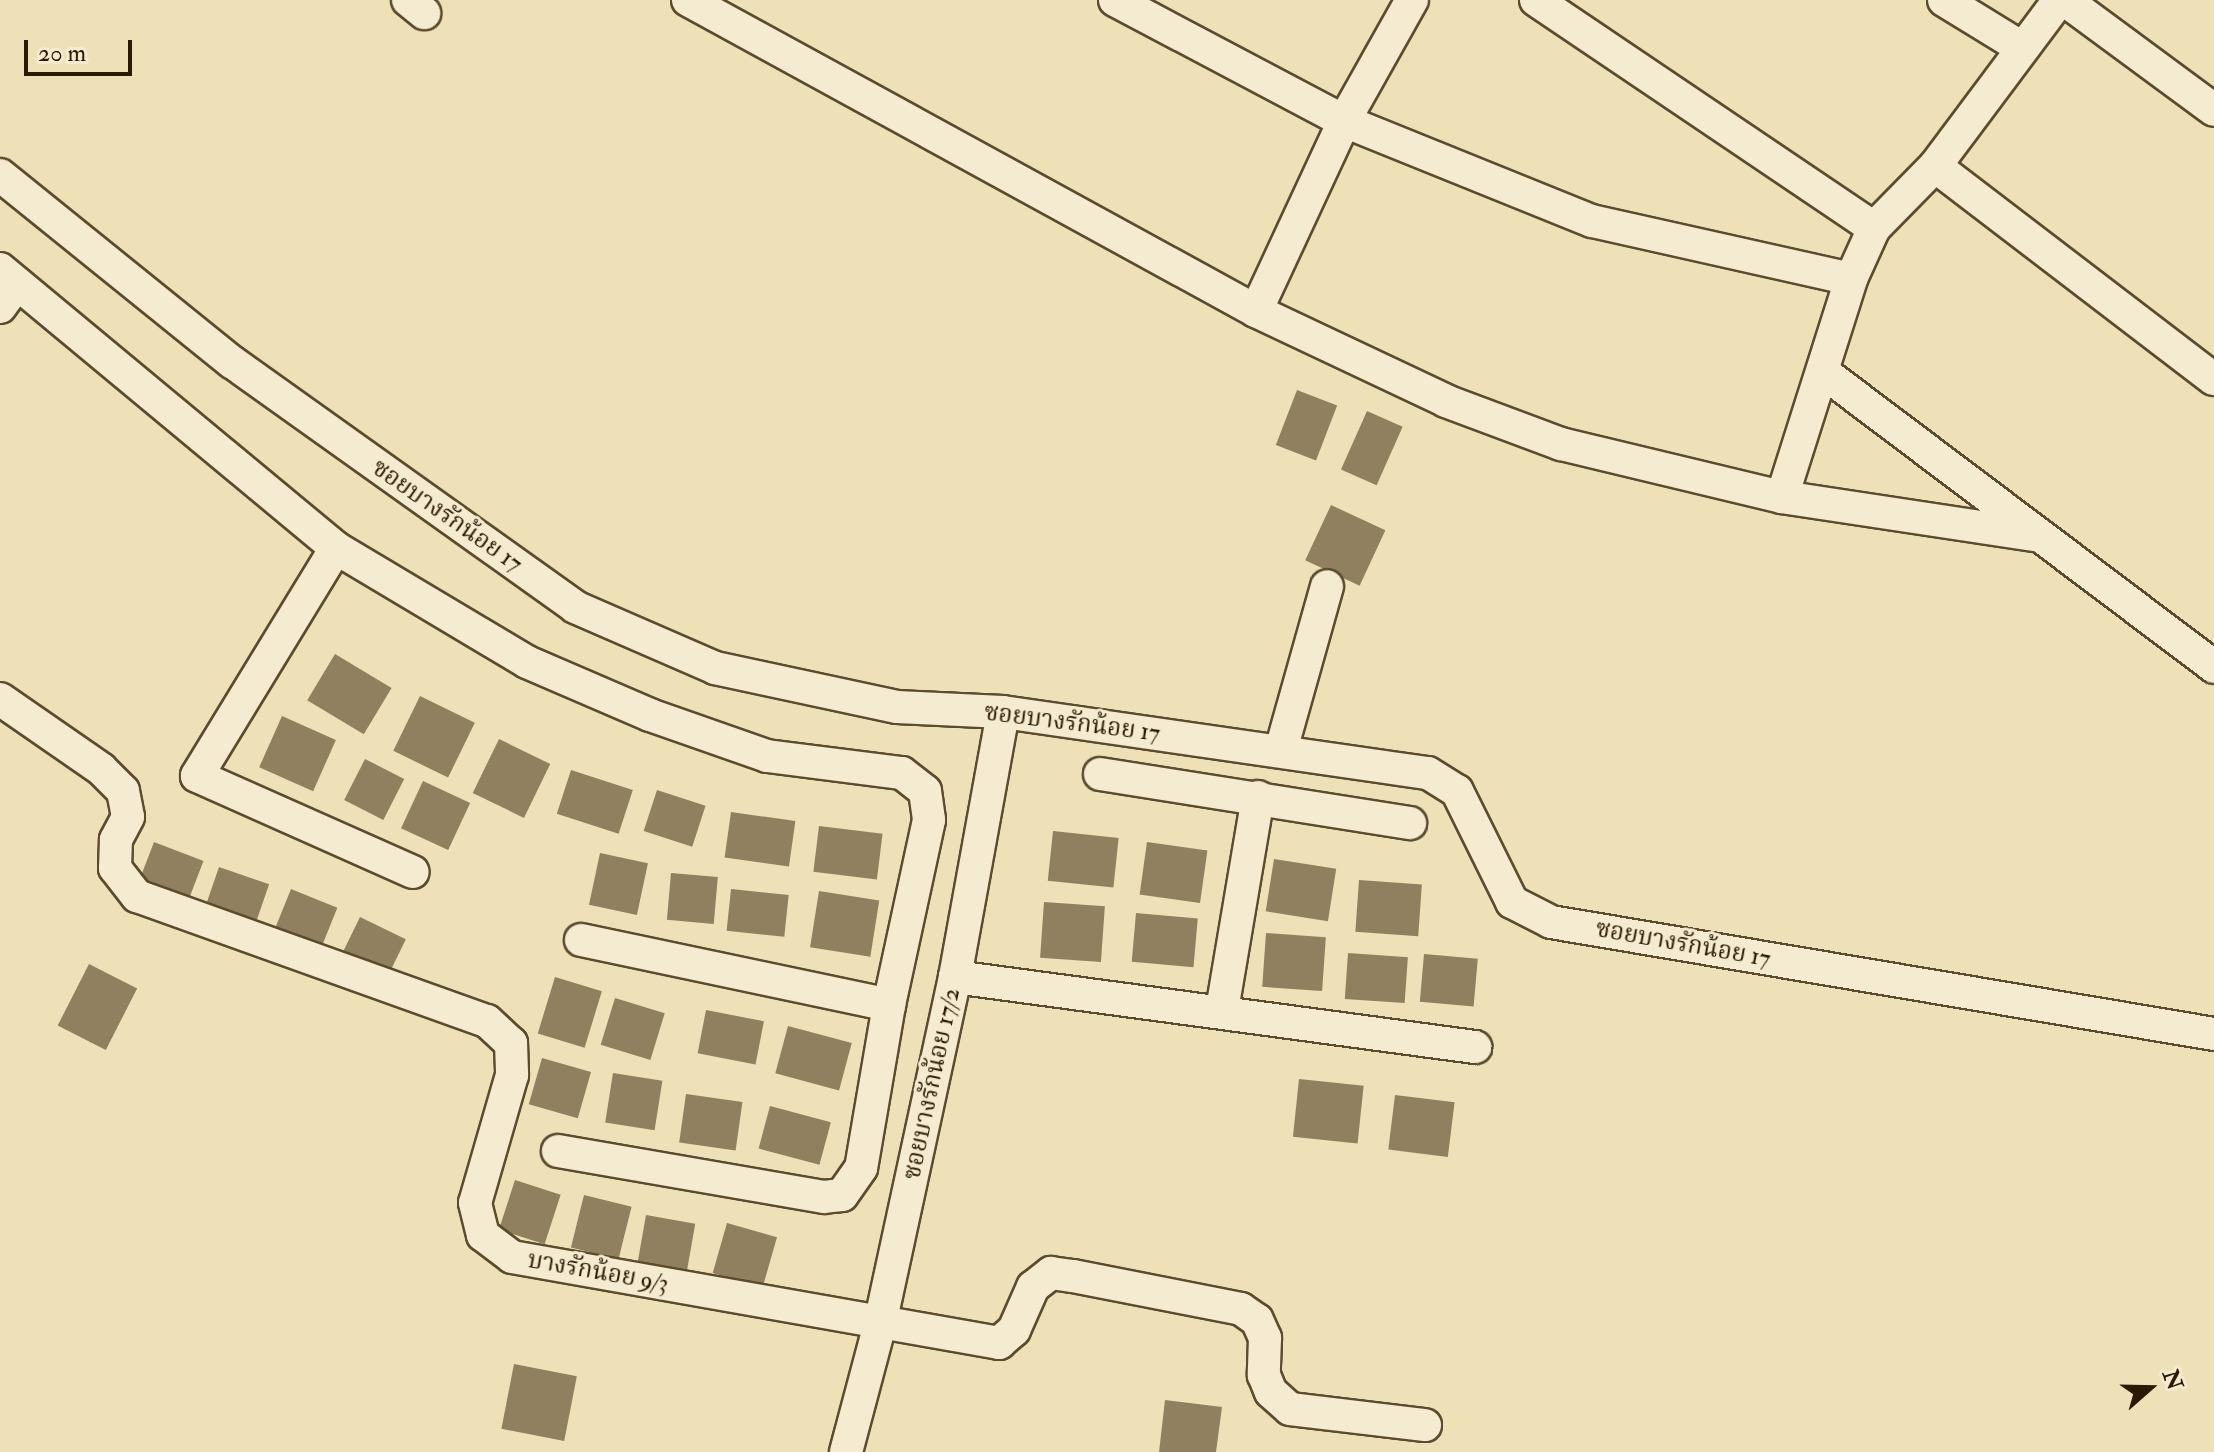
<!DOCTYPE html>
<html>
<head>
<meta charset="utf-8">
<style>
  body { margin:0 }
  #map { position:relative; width:2214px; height:1452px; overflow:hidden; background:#eee0b7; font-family:"IM FELL Double Pica","Noto Serif Thai",serif }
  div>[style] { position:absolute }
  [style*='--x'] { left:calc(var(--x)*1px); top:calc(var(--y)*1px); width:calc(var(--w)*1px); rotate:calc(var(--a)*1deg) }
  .building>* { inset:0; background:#90805f; transform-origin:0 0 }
  .roads { filter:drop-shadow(2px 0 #5c4b2e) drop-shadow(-2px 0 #5c4b2e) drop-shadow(0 2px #5c4b2e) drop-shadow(0 -2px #5c4b2e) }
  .street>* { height:32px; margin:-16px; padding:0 16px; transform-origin:16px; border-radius:16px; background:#f4ebd0 }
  span { translate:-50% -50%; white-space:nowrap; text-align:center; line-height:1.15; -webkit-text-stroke:6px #f4ebd0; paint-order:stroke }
  .street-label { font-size:24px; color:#2b1900 }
  .north { position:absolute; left:2110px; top:1348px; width:80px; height:80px; -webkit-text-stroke:6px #f4ebd0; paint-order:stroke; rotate:70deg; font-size:22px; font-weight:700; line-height:32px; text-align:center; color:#2b1900 }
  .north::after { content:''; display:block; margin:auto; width:28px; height:36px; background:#2b1900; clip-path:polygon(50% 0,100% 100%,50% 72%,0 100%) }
  .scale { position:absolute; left:24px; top:40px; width:108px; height:36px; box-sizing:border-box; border:4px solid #2b1900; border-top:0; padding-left:10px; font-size:24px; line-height:28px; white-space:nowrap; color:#2b1900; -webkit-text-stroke:6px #f4ebd0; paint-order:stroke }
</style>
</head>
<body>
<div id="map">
  <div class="building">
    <div style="left:1297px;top:390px;width:43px;height:59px;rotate:21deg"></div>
    <div style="left:1367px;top:411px;width:39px;height:64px;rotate:24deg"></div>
    <div style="left:1331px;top:505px;width:60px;height:61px;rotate:25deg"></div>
    <div style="left:335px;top:654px;width:66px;height:54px;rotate:31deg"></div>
    <div style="left:420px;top:696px;width:61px;height:61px;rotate:26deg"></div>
    <div style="left:282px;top:716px;width:59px;height:56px;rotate:24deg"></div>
    <div style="left:499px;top:739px;width:57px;height:60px;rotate:26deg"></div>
    <div style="left:365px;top:759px;width:44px;height:46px;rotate:27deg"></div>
    <div style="left:571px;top:770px;width:65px;height:46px;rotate:18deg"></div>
    <div style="left:423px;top:781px;width:52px;height:52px;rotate:25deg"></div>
    <div style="left:657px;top:790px;width:51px;height:43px;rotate:18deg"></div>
    <div style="left:731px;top:812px;width:65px;height:46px;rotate:8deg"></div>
    <div style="left:819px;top:826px;width:64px;height:46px;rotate:7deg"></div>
    <div style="left:1053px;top:831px;width:66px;height:50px;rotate:6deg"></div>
    <div style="left:154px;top:842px;width:53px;height:45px;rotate:21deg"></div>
    <div style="left:1147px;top:842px;width:61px;height:53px;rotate:8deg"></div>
    <div style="left:600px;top:853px;width:49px;height:53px;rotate:12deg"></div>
    <div style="left:1274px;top:859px;width:63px;height:53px;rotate:9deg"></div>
    <div style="left:219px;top:867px;width:53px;height:46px;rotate:19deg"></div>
    <div style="left:671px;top:873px;width:47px;height:47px;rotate:5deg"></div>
    <div style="left:1359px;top:880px;width:63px;height:52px;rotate:4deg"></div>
    <div style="left:291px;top:889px;width:50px;height:44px;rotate:22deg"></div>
    <div style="left:731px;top:889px;width:58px;height:42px;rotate:6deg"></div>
    <div style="left:819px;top:891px;width:61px;height:57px;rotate:9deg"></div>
    <div style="left:1044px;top:902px;width:61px;height:56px;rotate:4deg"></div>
    <div style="left:1136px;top:913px;width:62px;height:49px;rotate:5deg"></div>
    <div style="left:360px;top:917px;width:51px;height:42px;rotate:26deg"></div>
    <div style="left:1266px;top:933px;width:60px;height:54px;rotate:4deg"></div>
    <div style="left:1348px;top:953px;width:60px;height:46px;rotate:4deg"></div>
    <div style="left:1424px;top:954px;width:54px;height:48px;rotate:5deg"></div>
    <div style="left:89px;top:964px;width:54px;height:69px;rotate:27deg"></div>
    <div style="left:555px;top:977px;width:49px;height:59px;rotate:17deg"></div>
    <div style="left:615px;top:998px;width:52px;height:49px;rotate:17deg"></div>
    <div style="left:706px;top:1010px;width:59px;height:44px;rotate:11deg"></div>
    <div style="left:788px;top:1026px;width:66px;height:49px;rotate:15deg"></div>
    <div style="left:542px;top:1058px;width:51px;height:48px;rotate:16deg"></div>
    <div style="left:613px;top:1073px;width:50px;height:50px;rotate:9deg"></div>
    <div style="left:1299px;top:1079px;width:65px;height:58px;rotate:6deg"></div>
    <div style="left:686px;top:1094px;width:57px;height:49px;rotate:8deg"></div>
    <div style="left:1395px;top:1095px;width:60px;height:55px;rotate:7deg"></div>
    <div style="left:770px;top:1106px;width:63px;height:44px;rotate:15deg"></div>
    <div style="left:515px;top:1180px;width:48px;height:52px;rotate:18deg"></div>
    <div style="left:584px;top:1195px;width:49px;height:54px;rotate:14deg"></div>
    <div style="left:646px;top:1215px;width:50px;height:49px;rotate:10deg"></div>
    <div style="left:727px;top:1223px;width:52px;height:52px;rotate:16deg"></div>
    <div style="left:514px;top:1364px;width:64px;height:66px;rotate:11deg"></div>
    <div style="clip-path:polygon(1165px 1400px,1222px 1407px,1216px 1452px,1159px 1452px)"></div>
  </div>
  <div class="roads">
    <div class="street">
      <div style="--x:408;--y:0;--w:21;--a:39"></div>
      <div style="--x:688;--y:0;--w:648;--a:28.7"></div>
      <div style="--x:1256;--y:311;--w:210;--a:25.3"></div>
      <div style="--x:1446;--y:401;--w:123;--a:20.5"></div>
      <div style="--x:1561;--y:444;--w:227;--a:13.5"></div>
      <div style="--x:1782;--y:497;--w:260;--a:8.6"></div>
      <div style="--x:1115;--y:0;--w:259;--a:27.9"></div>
      <div style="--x:1344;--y:121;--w:267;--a:22"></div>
      <div style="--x:1592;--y:221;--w:265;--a:12.6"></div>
      <div style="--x:1536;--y:0;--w:408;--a:34"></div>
      <div style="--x:1944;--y:0;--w:92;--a:31.6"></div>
      <div style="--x:2065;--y:0;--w:185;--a:36.4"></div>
      <div style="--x:1935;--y:166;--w:351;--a:37.4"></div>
      <div style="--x:0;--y:175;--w:298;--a:38.9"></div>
      <div style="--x:232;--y:362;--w:422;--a:35.5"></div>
      <div style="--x:575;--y:607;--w:153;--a:23.5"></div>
      <div style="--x:715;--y:668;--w:186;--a:12.1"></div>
      <div style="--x:897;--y:707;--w:106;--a:2.7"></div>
      <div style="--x:1003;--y:712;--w:429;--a:8.2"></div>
      <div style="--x:1428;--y:773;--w:34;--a:32"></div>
      <div style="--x:1457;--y:791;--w:124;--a:63.6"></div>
      <div style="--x:1512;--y:902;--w:44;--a:27.1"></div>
      <div style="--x:1551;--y:922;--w:672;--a:9.59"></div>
      <div style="--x:0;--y:269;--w:437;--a:39.7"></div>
      <div style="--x:336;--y:548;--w:222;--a:30.8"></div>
      <div style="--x:527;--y:662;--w:134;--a:23.3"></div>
      <div style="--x:650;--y:715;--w:124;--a:19.3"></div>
      <div style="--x:767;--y:756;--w:136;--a:7.2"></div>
      <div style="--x:902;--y:773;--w:29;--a:38"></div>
      <div style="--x:925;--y:791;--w:29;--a:82"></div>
      <div style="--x:929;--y:820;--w:189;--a:102.2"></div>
      <div style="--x:889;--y:1005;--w:165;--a:99.7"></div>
      <div style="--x:861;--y:1168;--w:33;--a:125"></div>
      <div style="--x:842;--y:1195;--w:18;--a:174"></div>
      <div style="--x:824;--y:1197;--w:270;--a:-170.2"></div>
      <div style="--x:0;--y:307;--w:29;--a:-54"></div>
      <div style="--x:1256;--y:311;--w:209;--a:-65.1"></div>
      <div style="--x:1344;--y:121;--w:139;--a:-60.7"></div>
      <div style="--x:1823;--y:372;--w:490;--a:37"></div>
      <div style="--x:1782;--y:497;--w:229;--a:-72.4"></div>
      <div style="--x:1851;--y:279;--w:56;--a:-65.7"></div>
      <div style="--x:1874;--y:228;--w:87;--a:-45.5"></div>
      <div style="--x:1935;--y:166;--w:207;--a:-53.2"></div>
      <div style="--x:336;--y:548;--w:267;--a:121.4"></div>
      <div style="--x:197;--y:776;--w:236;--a:24"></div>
      <div style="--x:0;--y:699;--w:123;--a:34.7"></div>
      <div style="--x:101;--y:769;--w:31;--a:45"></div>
      <div style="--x:123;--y:791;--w:26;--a:79"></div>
      <div style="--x:128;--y:817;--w:26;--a:118"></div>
      <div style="--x:116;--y:840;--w:28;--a:92"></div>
      <div style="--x:115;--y:868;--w:36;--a:52"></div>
      <div style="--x:137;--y:896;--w:372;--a:19.7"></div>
      <div style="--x:487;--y:1021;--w:33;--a:43"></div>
      <div style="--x:511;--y:1043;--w:32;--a:88"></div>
      <div style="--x:512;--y:1075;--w:133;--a:106.1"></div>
      <div style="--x:475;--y:1203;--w:33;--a:76"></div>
      <div style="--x:483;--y:1235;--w:36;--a:37"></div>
      <div style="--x:512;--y:1257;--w:495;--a:10"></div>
      <div style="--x:999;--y:1343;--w:20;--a:-41"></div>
      <div style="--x:1014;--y:1330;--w:47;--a:-66.2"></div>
      <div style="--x:1033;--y:1287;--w:23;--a:-38"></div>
      <div style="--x:1051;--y:1273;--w:22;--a:8"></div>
      <div style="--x:1073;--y:1276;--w:171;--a:11.1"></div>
      <div style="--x:1241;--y:1309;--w:19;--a:35"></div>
      <div style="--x:1257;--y:1320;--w:20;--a:66"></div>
      <div style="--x:1265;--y:1338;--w:37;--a:92"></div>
      <div style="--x:1264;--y:1375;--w:18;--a:68"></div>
      <div style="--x:1271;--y:1392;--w:25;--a:42"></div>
      <div style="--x:1290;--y:1409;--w:136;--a:6.8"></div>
      <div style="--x:1281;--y:750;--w:170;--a:-74.3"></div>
      <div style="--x:1100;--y:774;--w:314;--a:9"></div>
      <div style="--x:581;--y:940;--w:315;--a:11.9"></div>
      <div style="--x:955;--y:977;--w:525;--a:7.67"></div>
      <div style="--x:1222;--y:1010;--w:216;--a:-80.4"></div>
      <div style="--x:846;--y:1452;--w:132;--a:-75.1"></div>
      <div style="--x:880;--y:1324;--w:355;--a:-77.8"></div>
      <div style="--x:955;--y:977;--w:269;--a:-79.7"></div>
    </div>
  </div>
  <div class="street-label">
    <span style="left:447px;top:516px;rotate:35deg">ซอยบางรักน้อย 17</span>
    <span style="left:1072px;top:723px;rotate:7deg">ซอยบางรักน้อย 17</span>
    <span style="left:1683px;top:944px;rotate:10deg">ซอยบางรักน้อย 17</span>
    <span style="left:932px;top:1084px;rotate:-78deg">ซอยบางรักน้อย 17/2</span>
    <span style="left:598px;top:1272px;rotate:10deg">บางรักน้อย 9/3</span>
  </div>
  <div class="north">N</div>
  <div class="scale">20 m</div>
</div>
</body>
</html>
